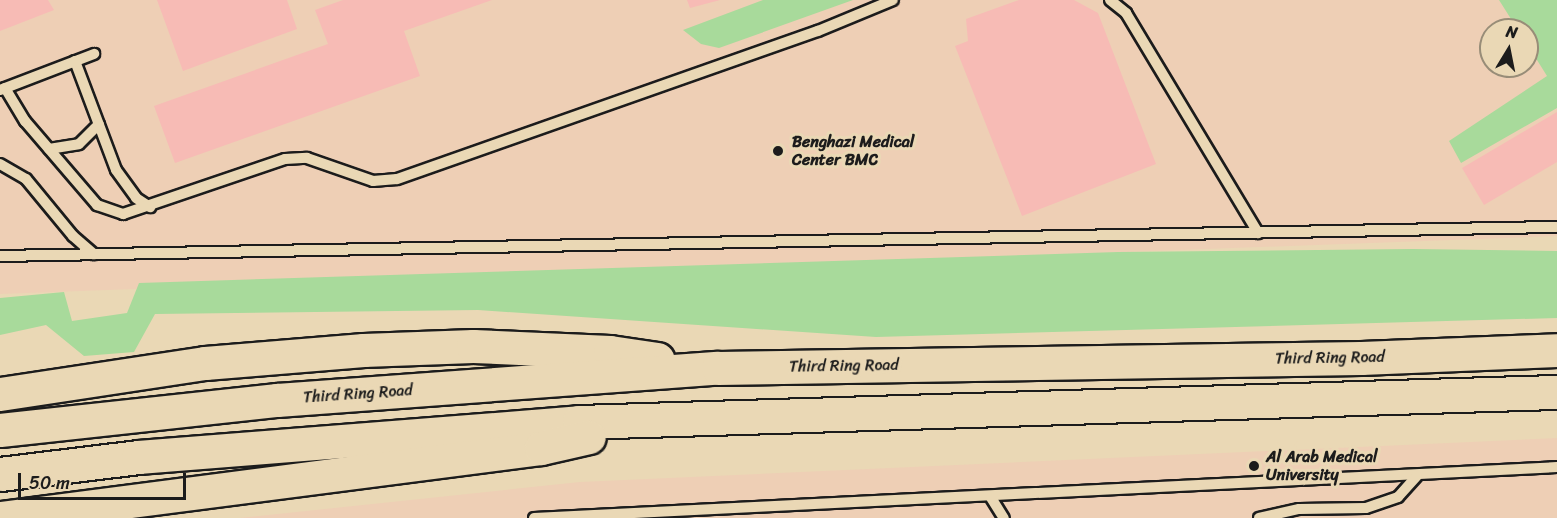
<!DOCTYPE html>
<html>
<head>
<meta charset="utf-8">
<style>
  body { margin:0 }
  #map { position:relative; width:1557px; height:518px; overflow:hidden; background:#ead8b5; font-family:Sriracha,sans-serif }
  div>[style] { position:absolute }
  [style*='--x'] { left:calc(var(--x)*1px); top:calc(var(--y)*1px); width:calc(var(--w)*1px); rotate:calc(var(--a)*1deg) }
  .built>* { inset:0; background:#eecfb5 }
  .green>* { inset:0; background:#a8da9b }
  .building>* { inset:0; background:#f7bbb5 }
  .roads { filter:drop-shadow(2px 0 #1c1c1c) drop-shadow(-2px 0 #1c1c1c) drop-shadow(0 2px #1c1c1c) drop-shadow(0 -2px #1c1c1c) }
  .lane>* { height:10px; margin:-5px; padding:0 5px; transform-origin:5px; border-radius:5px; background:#ead8b5 }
  .highway>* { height:33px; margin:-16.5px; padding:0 16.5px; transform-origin:16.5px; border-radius:16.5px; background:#ead8b5 }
  .dots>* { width:16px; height:16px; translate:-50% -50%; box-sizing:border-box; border:3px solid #ead8b5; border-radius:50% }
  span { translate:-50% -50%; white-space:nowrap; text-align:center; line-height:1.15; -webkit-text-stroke:6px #ead8b5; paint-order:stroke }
  .poi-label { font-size:16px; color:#1c1c1c; font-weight:700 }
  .left { translate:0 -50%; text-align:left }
  .street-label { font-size:16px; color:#1c1c1c }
  .north { position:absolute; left:1479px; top:18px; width:60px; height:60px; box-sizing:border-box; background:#ead8b5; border:2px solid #988d78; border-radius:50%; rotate:10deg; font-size:16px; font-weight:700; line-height:24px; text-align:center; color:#1c1c1c }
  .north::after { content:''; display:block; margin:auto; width:21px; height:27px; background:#1c1c1c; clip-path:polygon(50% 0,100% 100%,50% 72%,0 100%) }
  .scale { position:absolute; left:18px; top:473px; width:168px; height:27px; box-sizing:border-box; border:3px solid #1c1c1c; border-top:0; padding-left:8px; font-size:18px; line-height:21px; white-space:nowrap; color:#1c1c1c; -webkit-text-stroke:4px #ead8b5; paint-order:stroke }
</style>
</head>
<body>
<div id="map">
  <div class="built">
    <div style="clip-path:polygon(evenodd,0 0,1557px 0,1557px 236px,0 294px,0 0,1491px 30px,1527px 30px,1527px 66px,1491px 66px,1491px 30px)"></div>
    <div style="clip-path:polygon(1557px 438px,1557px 518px,240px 518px,580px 482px)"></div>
  </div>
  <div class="green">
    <div style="clip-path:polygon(763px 0,853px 0,719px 48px,701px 44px,683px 30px)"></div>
    <div style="clip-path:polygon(1499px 0,1557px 0,1557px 108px,1461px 163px,1449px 141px,1547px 76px,1527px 44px,1527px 30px,1518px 30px)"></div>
    <div style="clip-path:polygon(1413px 249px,1557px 251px,1557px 318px,876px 337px,478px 310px,155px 314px,134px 352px,84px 356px,46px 325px,0 335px,0 298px,64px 292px,72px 321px,127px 313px,139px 283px,1118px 252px)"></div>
  </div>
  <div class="building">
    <div style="clip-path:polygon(0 0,48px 0,54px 10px,0 31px)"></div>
    <div style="clip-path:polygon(157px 0,287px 0,297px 29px,183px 71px)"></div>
    <div style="clip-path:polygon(343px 0,492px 0,404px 31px,420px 76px,175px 163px,154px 106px,328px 44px,315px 10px)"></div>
    <div style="clip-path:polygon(687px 0,720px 0,690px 8px)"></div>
    <div style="clip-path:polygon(1019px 0,1074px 0,1098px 13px,1156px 164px,1022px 216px,955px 46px,968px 41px,966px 19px)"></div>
    <div style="clip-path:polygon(1557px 112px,1557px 162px,1484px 205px,1462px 168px)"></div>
  </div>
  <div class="roads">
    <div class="lane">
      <div style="--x:1110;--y:0;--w:21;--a:39"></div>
      <div style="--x:1126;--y:13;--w:257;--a:59"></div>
      <div style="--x:75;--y:61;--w:116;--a:69.4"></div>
      <div style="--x:116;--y:170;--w:34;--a:54"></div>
      <div style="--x:136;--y:198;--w:17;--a:33"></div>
      <div style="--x:5;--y:88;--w:39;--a:59"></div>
      <div style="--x:25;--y:121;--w:111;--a:49.4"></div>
      <div style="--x:97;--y:205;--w:28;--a:19"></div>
      <div style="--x:123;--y:214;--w:171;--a:-18.8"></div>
      <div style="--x:285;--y:159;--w:22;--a:-3"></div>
      <div style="--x:307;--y:158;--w:70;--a:19.2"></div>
      <div style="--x:373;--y:181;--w:24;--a:-5"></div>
      <div style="--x:397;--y:179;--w:446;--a:-19.4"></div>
      <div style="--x:818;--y:31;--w:81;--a:-22.5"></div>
      <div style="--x:0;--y:90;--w:101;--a:-21"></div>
      <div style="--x:49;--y:149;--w:30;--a:-9"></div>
      <div style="--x:79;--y:144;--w:28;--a:-45"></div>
      <div style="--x:0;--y:164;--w:30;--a:30"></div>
      <div style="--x:26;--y:179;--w:74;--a:50.5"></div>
      <div style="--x:73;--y:236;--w:28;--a:41"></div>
      <div style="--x:0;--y:256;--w:1557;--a:-1.07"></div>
      <div style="--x:990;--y:496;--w:26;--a:58"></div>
      <div style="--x:534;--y:518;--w:1024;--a:-2.85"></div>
      <div style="--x:1259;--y:518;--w:41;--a:-12.7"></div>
      <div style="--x:1299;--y:509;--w:67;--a:-0.9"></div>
      <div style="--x:1366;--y:508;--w:34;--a:-19"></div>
      <div style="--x:1398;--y:497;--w:28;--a:-48"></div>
    </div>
    <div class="highway">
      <div style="--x:0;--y:394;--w:207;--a:-8.6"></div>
      <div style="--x:205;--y:363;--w:159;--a:-4.7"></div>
      <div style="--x:363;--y:350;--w:110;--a:-2.1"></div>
      <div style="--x:473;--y:346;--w:137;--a:2.5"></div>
      <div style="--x:610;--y:352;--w:48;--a:8.5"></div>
      <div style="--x:0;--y:430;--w:279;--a:-6.2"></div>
      <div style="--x:277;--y:400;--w:442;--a:-4.2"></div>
      <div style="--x:718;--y:368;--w:643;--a:-0.89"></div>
      <div style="--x:1361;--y:358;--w:196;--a:-2.3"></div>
      <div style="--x:0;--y:474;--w:139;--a:-7"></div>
      <div style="--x:138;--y:457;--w:442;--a:-4.5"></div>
      <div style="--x:579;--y:422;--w:978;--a:-1.76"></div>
      <div style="--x:0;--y:518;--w:546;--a:-7.37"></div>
      <div style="--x:541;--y:448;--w:49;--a:-12.9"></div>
    </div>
  </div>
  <div class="dots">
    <div style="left:778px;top:151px;background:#1c1c1c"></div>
    <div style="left:1254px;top:466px;background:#1c1c1c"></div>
  </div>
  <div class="poi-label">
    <span class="left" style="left:792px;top:151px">Benghazi Medical<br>Center BMC</span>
    <span class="left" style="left:1266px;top:466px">Al Arab Medical<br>University</span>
  </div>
  <div class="street-label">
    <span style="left:1330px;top:358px;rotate:-1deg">Third Ring Road</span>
    <span style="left:844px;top:366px;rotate:-1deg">Third Ring Road</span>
    <span style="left:358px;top:394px;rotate:-4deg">Third Ring Road</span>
  </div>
  <div class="north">N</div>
  <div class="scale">50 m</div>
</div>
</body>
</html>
